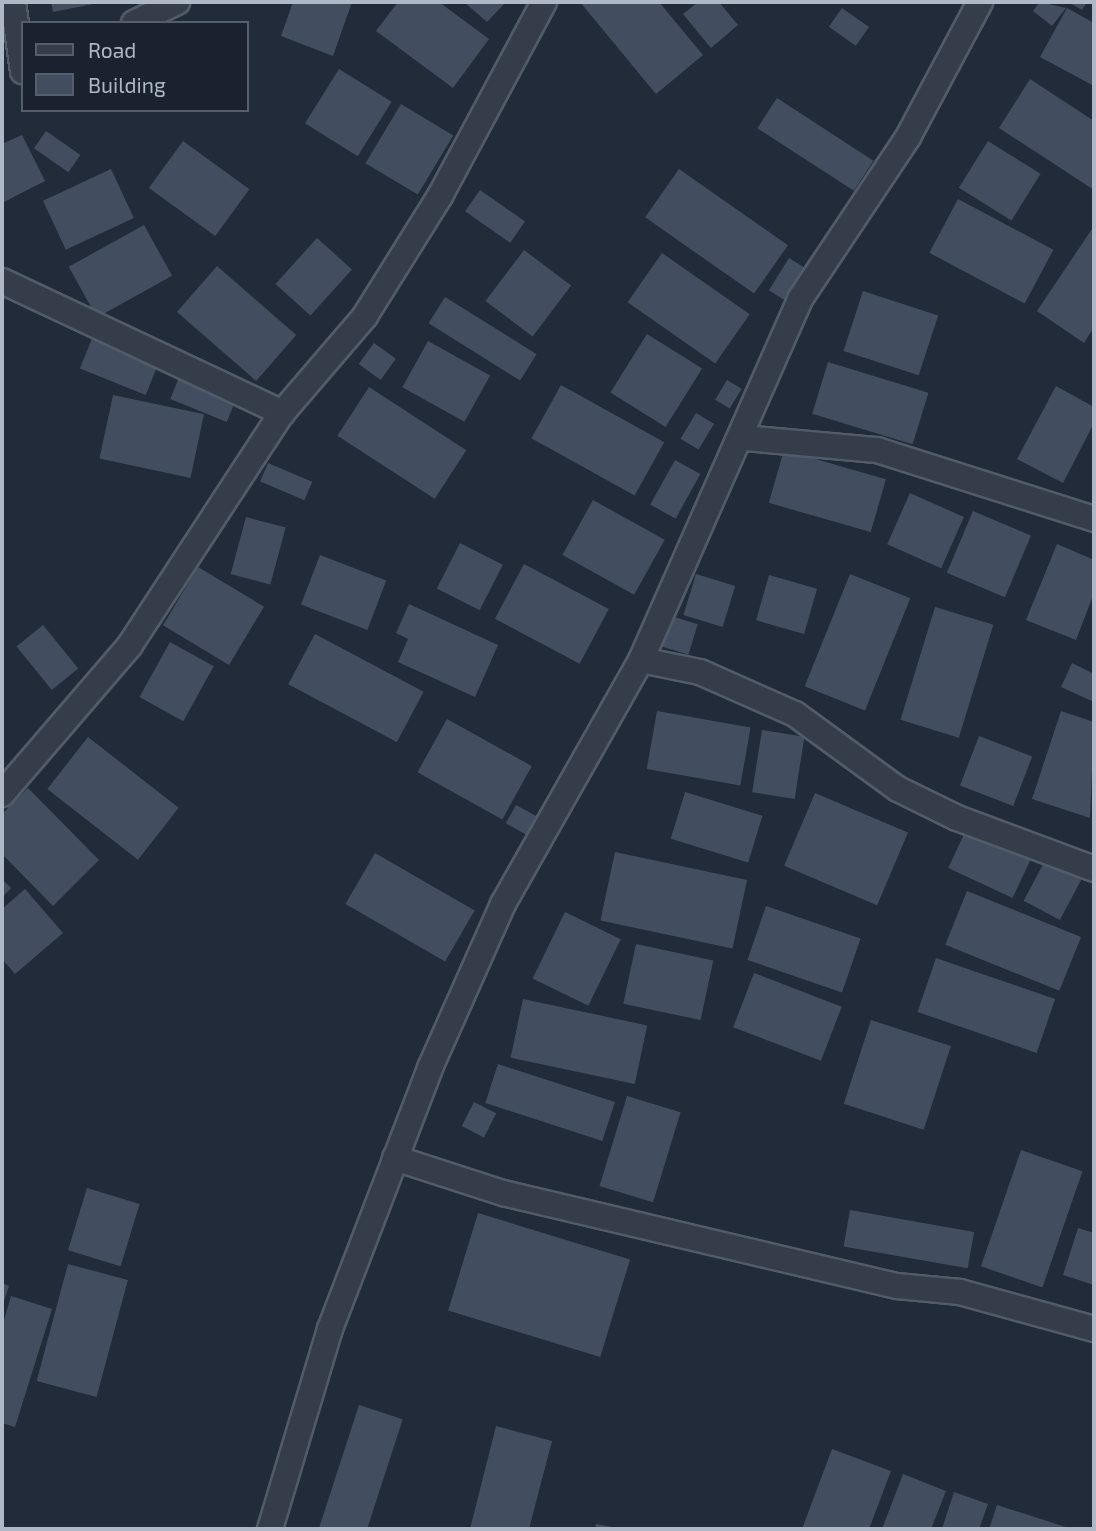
<!DOCTYPE html>
<html>
<head>
<meta charset="utf-8">
<style>
  body { margin:0 }
  #map { position:relative; width:1096px; height:1531px; overflow:hidden; background:#212b3a; font-family:"Exo 2",sans-serif }
  div>[style] { position:absolute }
  [style*='--x'] { left:calc(var(--x)*1px); top:calc(var(--y)*1px); width:calc(var(--w)*1px); rotate:calc(var(--a)*1deg) }
  .building>* { inset:0; background:#424e60; transform-origin:0 0 }
  .roads { filter:drop-shadow(2px 0 #525b68) drop-shadow(-2px 0 #525b68) drop-shadow(0 2px #525b68) drop-shadow(0 -2px #525b68) }
  .street>* { height:24px; margin:-12px; padding:0 12px; transform-origin:12px; border-radius:12px; background:#353d4b }
  span { translate:-50% -50%; white-space:nowrap; text-align:center; line-height:1.15; -webkit-text-stroke:6px #1a222f; paint-order:stroke }
  .frame { position:absolute; inset:0; border:4px solid #afb8c7; pointer-events:none }
  .legend { position:absolute; left:21px; top:21px; width:228px; height:91px; box-sizing:border-box; background:#1a222f; border:2px solid #565e6c; margin:0; padding:9px 12px; list-style:none; font-size:21px; color:#afb8c7 }
  .legend li { display:flex; align-items:center; gap:14px; height:35px }
  .legend b { width:35px; border:2px solid #565e6c }
</style>
</head>
<body>
<div id="map">
  <div class="building">
    <div style="clip-path:polygon(51px 2px,98px 2px,98px 3px,53px 12px)"></div>
    <div style="clip-path:polygon(293px 2px,352px 2px,333px 56px,281px 36px)"></div>
    <div style="clip-path:polygon(398px 2px,439px 2px,489px 39px,453px 88px,376px 31px)"></div>
    <div style="clip-path:polygon(464px 2px,506px 2px,487px 22px)"></div>
    <div style="clip-path:polygon(580px 2px,659px 2px,703px 55px,656px 94px)"></div>
    <div style="clip-path:polygon(698px 2px,719px 2px,738px 25px,711px 48px,683px 14px)"></div>
    <div style="clip-path:polygon(1040px 2px,1066px 8px,1052px 26px,1033px 11px)"></div>
    <div style="clip-path:polygon(1068px 2px,1087px 2px,1082px 10px)"></div>
    <div style="left:842px;top:8px;width:33px;height:23px;rotate:35deg"></div>
    <div style="clip-path:polygon(1067px 8px,1094px 23px,1094px 86px,1040px 57px)"></div>
    <div style="left:339px;top:69px;width:62px;height:64px;rotate:32deg"></div>
    <div style="clip-path:polygon(1030px 79px,1094px 121px,1094px 190px,999px 128px)"></div>
    <div style="left:777px;top:98px;width:115px;height:36px;rotate:33deg"></div>
    <div style="left:401px;top:104px;width:61px;height:69px;rotate:31deg"></div>
    <div style="left:46px;top:131px;width:42px;height:21px;rotate:35deg"></div>
    <div style="clip-path:polygon(22px 135px,45px 181px,2px 203px,2px 144px)"></div>
    <div style="left:183px;top:141px;width:82px;height:58px;rotate:36deg"></div>
    <div style="left:988px;top:141px;width:62px;height:55px;rotate:32deg"></div>
    <div style="left:111px;top:169px;width:54px;height:75px;rotate:65deg"></div>
    <div style="left:679px;top:169px;width:133px;height:59px;rotate:35deg"></div>
    <div style="left:480px;top:190px;width:55px;height:26px;rotate:35deg"></div>
    <div style="left:958px;top:199px;width:108px;height:61px;rotate:28deg"></div>
    <div style="left:144px;top:225px;width:58px;height:86px;rotate:61deg"></div>
    <div style="clip-path:polygon(1094px 226px,1094px 327px,1084px 343px,1037px 311px)"></div>
    <div style="left:317px;top:238px;width:47px;height:62px;rotate:42deg"></div>
    <div style="left:524px;top:250px;width:59px;height:64px;rotate:37deg"></div>
    <div style="left:662px;top:253px;width:107px;height:60px;rotate:35deg"></div>
    <div style="left:789px;top:258px;width:26px;height:38px;rotate:32deg"></div>
    <div style="left:217px;top:266px;width:105px;height:61px;rotate:41deg"></div>
    <div style="left:863px;top:291px;width:79px;height:63px;rotate:18deg"></div>
    <div style="left:445px;top:297px;width:108px;height:31px;rotate:32deg"></div>
    <div style="left:647px;top:334px;width:65px;height:69px;rotate:32deg"></div>
    <div style="left:93px;top:336px;width:71px;height:35px;rotate:22deg"></div>
    <div style="left:428px;top:341px;width:71px;height:53px;rotate:29deg"></div>
    <div style="left:374px;top:343px;width:27px;height:26px;rotate:36deg"></div>
    <div style="left:828px;top:362px;width:105px;height:54px;rotate:17deg"></div>
    <div style="left:180px;top:375px;width:61px;height:26px;rotate:22deg"></div>
    <div style="left:727px;top:380px;width:17px;height:23px;rotate:31deg"></div>
    <div style="left:561px;top:385px;width:118px;height:61px;rotate:29deg"></div>
    <div style="clip-path:polygon(1056px 386px,1094px 407px,1094px 423px,1063px 483px,1017px 459px)"></div>
    <div style="left:369px;top:387px;width:116px;height:58px;rotate:33deg"></div>
    <div style="left:113px;top:395px;width:93px;height:65px;rotate:12deg"></div>
    <div style="left:696px;top:413px;width:21px;height:30px;rotate:31deg"></div>
    <div style="left:784px;top:450px;width:106px;height:55px;rotate:16deg"></div>
    <div style="left:675px;top:460px;width:29px;height:51px;rotate:29deg"></div>
    <div style="left:268px;top:463px;width:48px;height:20px;rotate:23deg"></div>
    <div style="left:910px;top:493px;width:59px;height:56px;rotate:24deg"></div>
    <div style="left:593px;top:500px;width:82px;height:63px;rotate:29deg"></div>
    <div style="left:973px;top:511px;width:63px;height:67px;rotate:23deg"></div>
    <div style="left:246px;top:517px;width:41px;height:59px;rotate:15deg"></div>
    <div style="left:460px;top:543px;width:48px;height:51px;rotate:27deg"></div>
    <div style="clip-path:polygon(1057px 544px,1094px 560px,1094px 593px,1076px 640px,1026px 620px)"></div>
    <div style="left:320px;top:555px;width:71px;height:53px;rotate:21deg"></div>
    <div style="left:524px;top:564px;width:96px;height:62px;rotate:28deg"></div>
    <div style="left:198px;top:567px;width:77px;height:68px;rotate:31deg"></div>
    <div style="left:696px;top:574px;width:41px;height:43px;rotate:17deg"></div>
    <div style="left:850px;top:574px;width:65px;height:121px;rotate:22deg"></div>
    <div style="left:769px;top:575px;width:50px;height:47px;rotate:16deg"></div>
    <div style="clip-path:polygon(409px 604px,498px 645px,475px 697px,398px 662px,408px 639px,396px 633px)"></div>
    <div style="left:935px;top:607px;width:61px;height:118px;rotate:17deg"></div>
    <div style="left:671px;top:616px;width:28px;height:32px;rotate:17deg"></div>
    <div style="left:43px;top:625px;width:56px;height:34px;rotate:51deg"></div>
    <div style="left:315px;top:634px;width:123px;height:57px;rotate:28deg"></div>
    <div style="left:170px;top:642px;width:50px;height:63px;rotate:29deg"></div>
    <div style="clip-path:polygon(1072px 663px,1094px 674px,1094px 702px,1061px 687px)"></div>
    <div style="left:657px;top:711px;width:95px;height:59px;rotate:10deg"></div>
    <div style="clip-path:polygon(1061px 711px,1094px 722px,1090px 818px,1032px 799px)"></div>
    <div style="left:447px;top:719px;width:97px;height:61px;rotate:29deg"></div>
    <div style="left:762px;top:730px;width:43px;height:63px;rotate:9deg"></div>
    <div style="left:979px;top:736px;width:57px;height:53px;rotate:21deg"></div>
    <div style="left:88px;top:737px;width:115px;height:66px;rotate:38deg"></div>
    <div style="clip-path:polygon(28px 788px,99px 860px,53px 906px,2px 854px,2px 814px)"></div>
    <div style="left:685px;top:792px;width:81px;height:49px;rotate:17deg"></div>
    <div style="left:815px;top:793px;width:101px;height:79px;rotate:23deg"></div>
    <div style="left:516px;top:805px;width:26px;height:21px;rotate:29deg"></div>
    <div style="left:966px;top:830px;width:71px;height:42px;rotate:25deg"></div>
    <div style="left:615px;top:852px;width:135px;height:70px;rotate:12deg"></div>
    <div style="left:375px;top:853px;width:115px;height:59px;rotate:30deg"></div>
    <div style="left:1049px;top:853px;width:41px;height:54px;rotate:28deg"></div>
    <div style="clip-path:polygon(2px 879px,11px 888px,2px 898px)"></div>
    <div style="clip-path:polygon(25px 889px,63px 933px,15px 974px,2px 959px,2px 909px)"></div>
    <div style="left:967px;top:891px;width:123px;height:58px;rotate:22deg"></div>
    <div style="left:766px;top:906px;width:100px;height:57px;rotate:19deg"></div>
    <div style="left:565px;top:912px;width:62px;height:74px;rotate:26deg"></div>
    <div style="left:636px;top:944px;width:79px;height:61px;rotate:12deg"></div>
    <div style="left:936px;top:958px;width:126px;height:57px;rotate:19deg"></div>
    <div style="left:754px;top:973px;width:94px;height:58px;rotate:21deg"></div>
    <div style="left:523px;top:999px;width:127px;height:60px;rotate:12deg"></div>
    <div style="left:871px;top:1020px;width:84px;height:88px;rotate:18deg"></div>
    <div style="left:498px;top:1064px;width:123px;height:41px;rotate:18deg"></div>
    <div style="left:627px;top:1096px;width:56px;height:94px;rotate:17deg"></div>
    <div style="left:474px;top:1102px;width:25px;height:27px;rotate:27deg"></div>
    <div style="left:1021px;top:1150px;width:65px;height:123px;rotate:19deg"></div>
    <div style="left:87px;top:1188px;width:55px;height:65px;rotate:17deg"></div>
    <div style="left:850px;top:1210px;width:126px;height:37px;rotate:10deg"></div>
    <div style="left:478px;top:1213px;width:159px;height:102px;rotate:17deg"></div>
    <div style="clip-path:polygon(1078px 1228px,1094px 1233px,1094px 1285px,1063px 1275px)"></div>
    <div style="left:68px;top:1264px;width:62px;height:121px;rotate:15deg"></div>
    <div style="clip-path:polygon(2px 1283px,9px 1286px,2px 1307px)"></div>
    <div style="clip-path:polygon(11px 1296px,52px 1309px,15px 1427px,2px 1423px,2px 1327px)"></div>
    <div style="left:359px;top:1405px;width:46px;height:130px;rotate:18deg"></div>
    <div style="clip-path:polygon(496px 1426px,552px 1441px,529px 1529px,470px 1529px)"></div>
    <div style="clip-path:polygon(832px 1449px,891px 1471px,869px 1529px,802px 1529px)"></div>
    <div style="clip-path:polygon(903px 1474px,946px 1491px,931px 1529px,882px 1529px)"></div>
    <div style="clip-path:polygon(954px 1492px,988px 1504px,979px 1529px,942px 1529px)"></div>
    <div style="clip-path:polygon(997px 1505px,1072px 1529px,989px 1529px)"></div>
    <div style="clip-path:polygon(596px 1524px,618px 1528px,617px 1529px,595px 1529px)"></div>
  </div>
  <div class="roads">
    <div class="street">
      <div style="--x:13;--y:2;--w:70;--a:81.8"></div>
      <div style="--x:134;--y:23;--w:48;--a:-26"></div>
      <div style="--x:2;--y:281;--w:310;--a:25.2"></div>
      <div style="--x:744;--y:438;--w:134;--a:5.2"></div>
      <div style="--x:877;--y:450;--w:228;--a:17.6"></div>
      <div style="--x:641;--y:660;--w:60;--a:11.5"></div>
      <div style="--x:700;--y:672;--w:104;--a:23.9"></div>
      <div style="--x:795;--y:714;--w:127;--a:36.1"></div>
      <div style="--x:898;--y:789;--w:66;--a:26.2"></div>
      <div style="--x:957;--y:818;--w:146;--a:20.4"></div>
      <div style="--x:2;--y:794;--w:196;--a:-49.3"></div>
      <div style="--x:130;--y:645;--w:277;--a:-56.8"></div>
      <div style="--x:282;--y:413;--w:128;--a:-49.4"></div>
      <div style="--x:365;--y:316;--w:142;--a:-58"></div>
      <div style="--x:440;--y:196;--w:220;--a:-61.8"></div>
      <div style="--x:395;--y:1158;--w:114;--a:18"></div>
      <div style="--x:503;--y:1193;--w:405;--a:13.3"></div>
      <div style="--x:897;--y:1286;--w:63;--a:5.4"></div>
      <div style="--x:960;--y:1292;--w:139;--a:15.4"></div>
      <div style="--x:270;--y:1529;--w:209;--a:-73.3"></div>
      <div style="--x:330;--y:1329;--w:280;--a:-69"></div>
      <div style="--x:430;--y:1068;--w:180;--a:-66"></div>
      <div style="--x:503;--y:904;--w:280;--a:-60.5"></div>
      <div style="--x:641;--y:660;--w:394;--a:-66.2"></div>
      <div style="--x:800;--y:299;--w:195;--a:-56.3"></div>
      <div style="--x:908;--y:137;--w:153;--a:-61.9"></div>
    </div>
  </div>
  <div class="frame"></div>
  <ul class="legend">
  <li><b style="height:9px;background:#353d4b"></b>Road</li>
  <li><b style="height:19px;background:#424e60"></b>Building</li>
  </ul>
</div>
</body>
</html>
